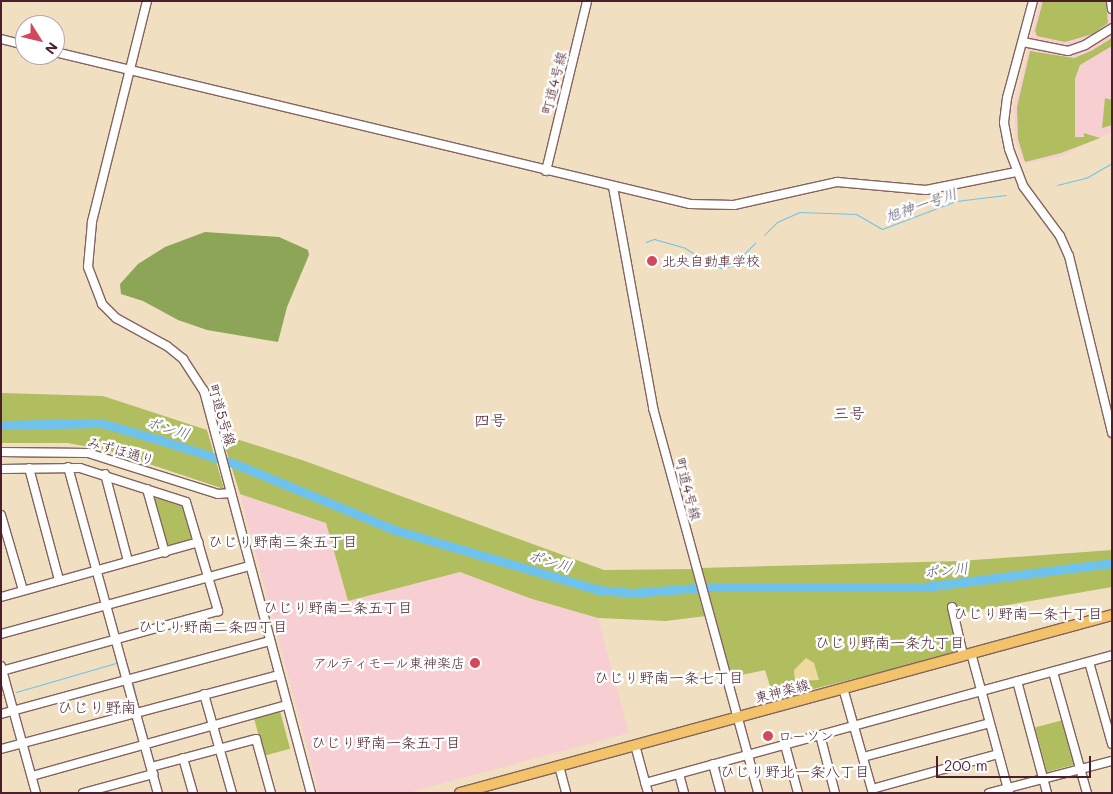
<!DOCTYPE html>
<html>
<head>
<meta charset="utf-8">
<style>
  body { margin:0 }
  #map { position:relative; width:1113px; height:794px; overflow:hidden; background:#f0e0c1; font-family:Mali,"Klee One",sans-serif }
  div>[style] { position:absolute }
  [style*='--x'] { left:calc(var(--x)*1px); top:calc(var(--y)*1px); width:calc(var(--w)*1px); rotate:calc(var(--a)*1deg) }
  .built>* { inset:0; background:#f7cfd3 }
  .green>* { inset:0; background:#b1be60; transform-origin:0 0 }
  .forest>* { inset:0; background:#8ca556 }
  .sand>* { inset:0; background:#eeda9e }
  .stream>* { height:1px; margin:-0.5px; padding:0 0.5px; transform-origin:0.5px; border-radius:0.5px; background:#6fc2eb }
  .river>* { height:9px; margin:-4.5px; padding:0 4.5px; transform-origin:4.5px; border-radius:4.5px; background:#6fc2eb }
  .roads { filter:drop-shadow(1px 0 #846360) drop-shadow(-1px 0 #846360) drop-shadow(0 1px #846360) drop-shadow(0 -1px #846360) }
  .minor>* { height:8px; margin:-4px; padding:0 4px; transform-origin:4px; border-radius:4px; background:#fff }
  .major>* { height:10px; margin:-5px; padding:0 5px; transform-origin:5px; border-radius:5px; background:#f2c36a }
  .dots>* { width:14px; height:14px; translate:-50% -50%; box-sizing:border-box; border:2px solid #fff; border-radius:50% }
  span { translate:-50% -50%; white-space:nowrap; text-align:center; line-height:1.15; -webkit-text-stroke:5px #fff; paint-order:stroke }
  .street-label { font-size:14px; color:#4a1f2b }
  .poi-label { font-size:14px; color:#4a1f2b }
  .left { translate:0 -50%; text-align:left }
  .right { translate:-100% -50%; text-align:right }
  .water-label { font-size:15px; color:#57586e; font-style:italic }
  .neighbourhood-label { font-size:15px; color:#4a1f2b }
  .quarter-label { font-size:16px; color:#4a1f2b }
  .frame { position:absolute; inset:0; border:2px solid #4a1f2b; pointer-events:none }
  .north { position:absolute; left:15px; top:15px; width:50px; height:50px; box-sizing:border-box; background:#fff; border:1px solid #b7a5aa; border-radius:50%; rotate:126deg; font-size:14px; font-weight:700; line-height:20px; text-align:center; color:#4a1f2b }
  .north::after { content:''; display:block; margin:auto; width:18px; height:22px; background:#d1495b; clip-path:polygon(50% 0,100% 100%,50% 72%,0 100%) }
  .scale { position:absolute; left:936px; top:756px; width:155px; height:22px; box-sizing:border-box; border:2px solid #4a1f2b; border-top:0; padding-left:6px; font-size:15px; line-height:18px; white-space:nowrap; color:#4a1f2b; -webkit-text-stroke:4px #fff; paint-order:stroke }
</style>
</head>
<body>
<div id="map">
  <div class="built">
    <div style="clip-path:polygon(1040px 1px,1112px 1px,1112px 132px,1060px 157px,1023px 164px,1015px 140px,1014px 106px)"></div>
    <div style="clip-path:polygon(240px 494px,326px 522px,348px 601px,460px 572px,529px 598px,598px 618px,629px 733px,407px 793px,319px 793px)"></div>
  </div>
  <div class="green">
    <div style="clip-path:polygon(1043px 1px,1106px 1px,1108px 23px,1093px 34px,1065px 42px,1037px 36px,1035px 31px)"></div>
    <div style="clip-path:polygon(1112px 38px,1112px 46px,1080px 65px,1075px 79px,1075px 137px,1084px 137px,1084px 133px,1100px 138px,1061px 153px,1025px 162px,1018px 139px,1017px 107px,1030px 51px,1074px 58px,1091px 51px)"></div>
    <div style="clip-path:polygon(1105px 98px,1112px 100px,1112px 125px,1102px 128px)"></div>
    <div style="clip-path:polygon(1px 393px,103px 396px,207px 430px,224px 489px,107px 450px,67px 443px,1px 443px)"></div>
    <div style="clip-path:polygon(221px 434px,302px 460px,604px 570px,693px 569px,706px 616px,666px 621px,598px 618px,529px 598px,460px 572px,348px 601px,326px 523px,240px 494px)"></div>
    <div style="clip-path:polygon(156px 496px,186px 507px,195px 537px,192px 541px,166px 548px,153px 498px)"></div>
    <div style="clip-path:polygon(1112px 550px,1112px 587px,949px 615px,960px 652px,774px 699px,765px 670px,732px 677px,700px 568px,960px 561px)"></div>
    <div style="left:280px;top:711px;width:39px;height:27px;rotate:75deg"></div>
    <div style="left:1063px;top:720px;width:46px;height:29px;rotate:75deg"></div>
  </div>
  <div class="forest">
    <div style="clip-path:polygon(205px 232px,279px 237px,308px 250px,309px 255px,287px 307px,278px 342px,207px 330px,178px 320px,143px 301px,121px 294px,120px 284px,138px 264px,165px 247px)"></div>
  </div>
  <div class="sand">
    <div style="clip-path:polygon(806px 658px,814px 663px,819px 680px,795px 681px,794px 670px)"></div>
  </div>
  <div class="stream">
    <div style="--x:1057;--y:185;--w:30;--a:-14"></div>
    <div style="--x:1086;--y:178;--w:30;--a:-30"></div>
    <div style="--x:764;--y:235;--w:18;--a:-45"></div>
    <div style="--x:777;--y:222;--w:24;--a:-24"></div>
    <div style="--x:799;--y:212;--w:57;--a:2"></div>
    <div style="--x:856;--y:214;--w:30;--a:30"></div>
    <div style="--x:882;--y:229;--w:79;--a:-20.7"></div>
    <div style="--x:956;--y:201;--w:50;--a:-6.8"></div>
    <div style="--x:646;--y:242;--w:9;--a:-21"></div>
    <div style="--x:654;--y:239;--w:32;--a:16"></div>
    <div style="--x:685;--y:248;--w:22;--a:32"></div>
    <div style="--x:709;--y:263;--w:13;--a:23"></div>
    <div style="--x:721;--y:268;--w:11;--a:-10"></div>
    <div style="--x:732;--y:266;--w:33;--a:-45"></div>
    <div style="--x:126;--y:662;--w:9;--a:72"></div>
    <div style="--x:133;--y:684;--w:17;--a:77"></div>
    <div style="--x:16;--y:692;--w:104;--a:-16.2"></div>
    <div style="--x:1;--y:695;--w:1;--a:0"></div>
    <div style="--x:143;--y:723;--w:14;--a:73"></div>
    <div style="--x:231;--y:740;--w:20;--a:-15"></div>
    <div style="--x:150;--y:748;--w:11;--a:80"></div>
    <div style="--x:152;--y:759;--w:4;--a:27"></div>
    <div style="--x:156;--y:761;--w:52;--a:-15.6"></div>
  </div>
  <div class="river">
    <div style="--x:1;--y:425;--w:100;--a:-1.1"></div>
    <div style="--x:101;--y:423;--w:65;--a:16.2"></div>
    <div style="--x:163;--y:441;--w:79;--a:17.7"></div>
    <div style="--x:238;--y:465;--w:170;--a:22.5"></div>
    <div style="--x:395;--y:530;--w:213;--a:16.4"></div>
    <div style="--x:599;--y:590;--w:33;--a:5"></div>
    <div style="--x:632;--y:593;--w:78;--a:-4.4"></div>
    <div style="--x:710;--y:587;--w:215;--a:0"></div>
    <div style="--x:925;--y:587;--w:189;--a:-7.3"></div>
  </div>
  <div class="roads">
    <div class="minor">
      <div style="--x:147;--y:1;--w:228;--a:104"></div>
      <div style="--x:92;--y:222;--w:45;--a:95.1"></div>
      <div style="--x:88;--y:267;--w:40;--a:69"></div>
      <div style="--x:102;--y:304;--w:20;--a:45"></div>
      <div style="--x:116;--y:318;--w:58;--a:28.8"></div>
      <div style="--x:167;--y:346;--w:21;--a:39"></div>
      <div style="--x:183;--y:359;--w:38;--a:57"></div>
      <div style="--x:204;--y:391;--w:416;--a:75.1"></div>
      <div style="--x:1033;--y:1;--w:100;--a:105"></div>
      <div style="--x:1007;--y:98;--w:25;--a:97"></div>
      <div style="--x:1004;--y:123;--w:26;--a:79"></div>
      <div style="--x:1009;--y:149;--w:40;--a:69"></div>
      <div style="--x:1023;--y:186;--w:62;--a:53.5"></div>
      <div style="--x:1060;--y:236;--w:22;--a:66"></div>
      <div style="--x:1069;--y:256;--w:182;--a:76.3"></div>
      <div style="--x:1111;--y:1;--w:8;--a:83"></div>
      <div style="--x:1;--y:39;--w:25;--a:14"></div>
      <div style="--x:1023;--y:42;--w:46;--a:11.3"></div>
      <div style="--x:1068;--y:51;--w:18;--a:-19"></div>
      <div style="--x:1085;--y:45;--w:32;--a:-32"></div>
      <div style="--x:55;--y:52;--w:653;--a:13.46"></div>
      <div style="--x:690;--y:204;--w:44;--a:1.3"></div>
      <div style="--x:734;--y:205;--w:106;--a:-12.6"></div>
      <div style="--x:837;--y:182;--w:89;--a:5.1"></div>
      <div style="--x:926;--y:190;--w:92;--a:-11.3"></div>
      <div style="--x:546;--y:171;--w:175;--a:-76.4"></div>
      <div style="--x:613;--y:187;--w:225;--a:79.7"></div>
      <div style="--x:653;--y:408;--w:399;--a:74.7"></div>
      <div style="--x:1;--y:452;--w:87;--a:0.7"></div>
      <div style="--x:88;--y:453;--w:136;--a:17.5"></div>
      <div style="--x:218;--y:494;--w:13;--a:-4"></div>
      <div style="--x:68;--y:467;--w:338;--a:74.6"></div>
      <div style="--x:29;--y:468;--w:116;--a:75"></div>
      <div style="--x:1;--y:469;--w:79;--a:-0.7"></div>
      <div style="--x:80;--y:468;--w:111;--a:17.8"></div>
      <div style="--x:186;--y:502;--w:114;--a:73.6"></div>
      <div style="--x:218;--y:611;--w:225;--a:164.5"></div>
      <div style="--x:105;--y:474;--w:90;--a:75.2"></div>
      <div style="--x:147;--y:489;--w:66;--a:74.3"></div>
      <div style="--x:1;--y:515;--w:78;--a:73.7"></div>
      <div style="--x:1;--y:597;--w:205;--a:-15.5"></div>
      <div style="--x:952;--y:607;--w:49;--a:77.1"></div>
      <div style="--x:1;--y:634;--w:257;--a:-15.3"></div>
      <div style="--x:971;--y:653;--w:145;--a:74.8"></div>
      <div style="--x:1089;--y:662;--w:85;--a:74.3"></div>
      <div style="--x:1;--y:666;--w:132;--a:74.6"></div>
      <div style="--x:1053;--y:672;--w:126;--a:74.3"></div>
      <div style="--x:1017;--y:681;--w:116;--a:75"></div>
      <div style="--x:843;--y:688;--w:109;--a:74.1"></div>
      <div style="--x:204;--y:694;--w:103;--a:74.2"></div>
      <div style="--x:1;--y:714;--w:278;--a:-15.2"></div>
      <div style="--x:820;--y:735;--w:60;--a:75.5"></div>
      <div style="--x:635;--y:745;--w:50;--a:74.8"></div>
      <div style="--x:785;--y:745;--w:50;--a:74.8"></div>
      <div style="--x:1;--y:749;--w:288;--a:-14.9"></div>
      <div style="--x:863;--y:757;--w:131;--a:-15"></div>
      <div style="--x:183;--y:758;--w:36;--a:74"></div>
      <div style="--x:713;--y:764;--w:30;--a:75"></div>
      <div style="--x:559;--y:766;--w:28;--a:75"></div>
      <div style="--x:151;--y:767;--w:109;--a:-14.9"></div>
      <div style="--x:256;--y:739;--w:56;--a:74.5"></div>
      <div style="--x:679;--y:774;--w:20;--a:75"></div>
      <div style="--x:32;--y:776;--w:265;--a:-15.6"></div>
      <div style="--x:645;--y:783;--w:484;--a:-15.3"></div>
      <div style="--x:872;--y:789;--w:131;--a:-15.5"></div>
      <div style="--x:83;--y:793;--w:73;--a:-15.2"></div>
      <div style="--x:989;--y:793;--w:127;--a:-14.6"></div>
    </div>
    <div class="major">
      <div style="--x:460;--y:793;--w:676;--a:-15.27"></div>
    </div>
  </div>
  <div class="dots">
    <div style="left:652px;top:261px;background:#d1495b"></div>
    <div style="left:475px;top:663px;background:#d1495b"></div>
    <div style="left:768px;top:736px;background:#d1495b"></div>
  </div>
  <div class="street-label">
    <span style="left:554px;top:83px;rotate:-76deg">町道4号線</span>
    <span style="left:222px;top:415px;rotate:73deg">町道5号線</span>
    <span style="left:121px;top:451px;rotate:16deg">みずほ通り</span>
    <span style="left:688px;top:489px;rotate:75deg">町道4号線</span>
    <span style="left:782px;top:691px;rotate:-15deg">東神楽線</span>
  </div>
  <div class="poi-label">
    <span class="left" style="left:662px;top:261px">北央自動車学校</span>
    <span class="right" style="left:465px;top:663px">アルティモール東神楽店</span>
    <span class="left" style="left:778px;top:736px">ローソン</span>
  </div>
  <div class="water-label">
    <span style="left:921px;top:205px;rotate:-19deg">旭神一号川</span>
    <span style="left:168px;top:428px;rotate:17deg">ポン川</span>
    <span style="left:550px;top:561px;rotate:16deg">ポン川</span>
    <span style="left:946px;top:570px;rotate:-6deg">ポン川</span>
  </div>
  <div class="neighbourhood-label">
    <span style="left:283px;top:542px">ひじり野南三条五丁目</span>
    <span style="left:338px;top:608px">ひじり野南二条五丁目</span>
    <span style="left:1028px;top:614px">ひじり野南一条十丁目</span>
    <span style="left:213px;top:627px">ひじり野南二条四丁目</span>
    <span style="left:890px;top:643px">ひじり野南一条九丁目</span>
    <span style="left:669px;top:678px">ひじり野南一条七丁目</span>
    <span style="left:386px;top:743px">ひじり野南一条五丁目</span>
    <span style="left:795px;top:772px">ひじり野北一条八丁目</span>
  </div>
  <div class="quarter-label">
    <span style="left:849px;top:413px">三号</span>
    <span style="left:490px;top:420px">四号</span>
    <span style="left:97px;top:707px">ひじり野南</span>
  </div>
  <div class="frame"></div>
  <div class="north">N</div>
  <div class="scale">200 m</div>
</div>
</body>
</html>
